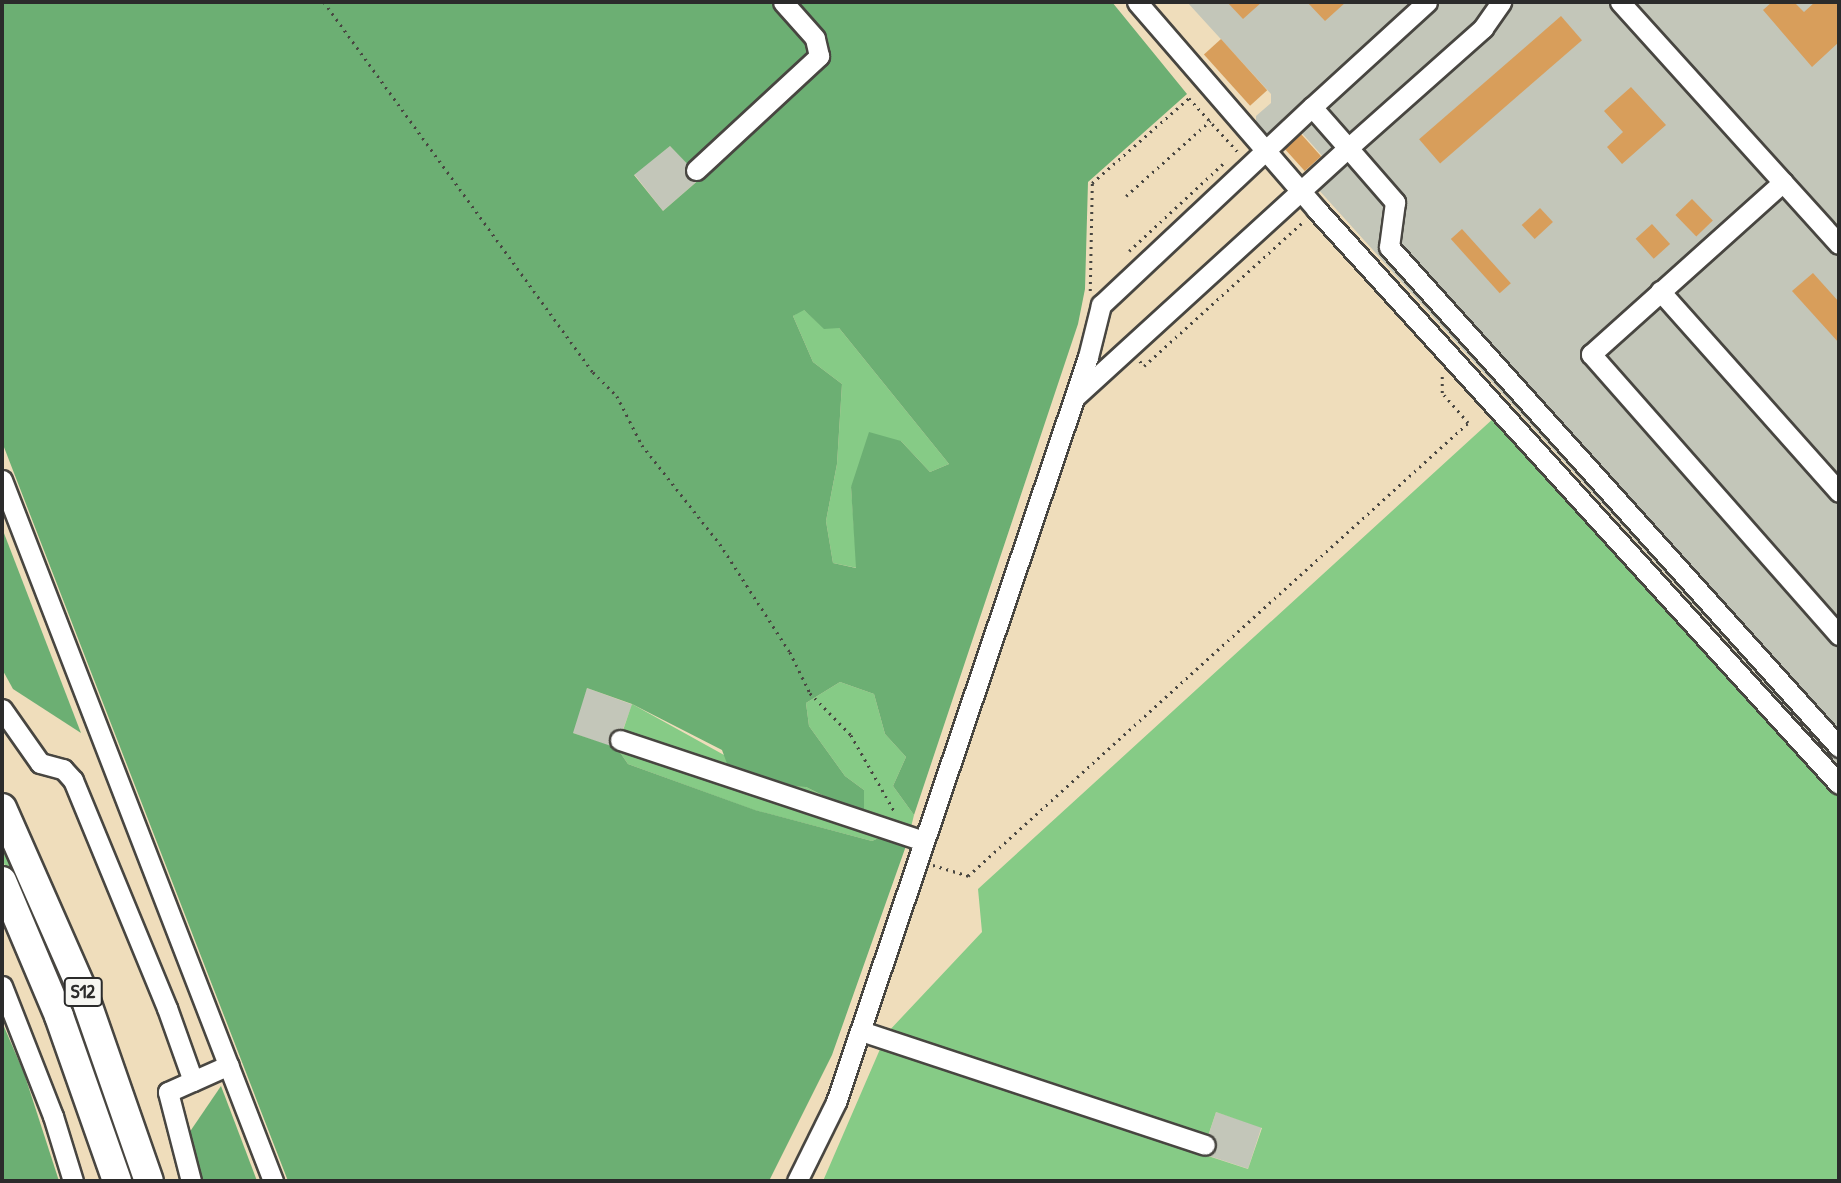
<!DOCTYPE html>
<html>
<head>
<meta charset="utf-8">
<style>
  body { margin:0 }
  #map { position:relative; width:1841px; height:1183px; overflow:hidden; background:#efddbb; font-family:"Patrick Hand",sans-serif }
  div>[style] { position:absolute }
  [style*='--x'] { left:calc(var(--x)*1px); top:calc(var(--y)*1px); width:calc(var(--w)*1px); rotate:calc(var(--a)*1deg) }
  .industrial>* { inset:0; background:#c3c6b9; transform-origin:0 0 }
  .green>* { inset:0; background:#86cb86 }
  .forest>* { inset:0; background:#6caf73 }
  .building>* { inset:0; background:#d89e5b; transform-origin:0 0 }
  .path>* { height:2.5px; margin-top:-1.25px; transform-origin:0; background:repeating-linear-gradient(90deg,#484641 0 2px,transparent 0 7px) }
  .roads { filter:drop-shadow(2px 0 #484641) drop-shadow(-2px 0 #484641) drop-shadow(0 2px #484641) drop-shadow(0 -2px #484641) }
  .minor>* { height:19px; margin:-9.5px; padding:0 9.5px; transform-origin:9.5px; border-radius:9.5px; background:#fff }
  .highway>* { height:28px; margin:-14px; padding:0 14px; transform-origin:14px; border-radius:14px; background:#fff }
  span { translate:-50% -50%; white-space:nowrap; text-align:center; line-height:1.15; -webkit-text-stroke:5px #f6f6f2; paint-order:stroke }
  .shield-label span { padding:2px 5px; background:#f6f6f2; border:2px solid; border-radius:5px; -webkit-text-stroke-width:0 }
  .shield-label { font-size:19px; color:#2b2b2b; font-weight:700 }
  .frame { position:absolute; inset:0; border:4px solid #2b2b2b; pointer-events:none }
</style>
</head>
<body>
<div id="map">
  <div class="industrial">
    <div style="clip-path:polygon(1187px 2px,1839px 2px,1839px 766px,1317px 188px,1324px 158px,1301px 132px,1286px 146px,1273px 131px,1267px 134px,1256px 123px,1256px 116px,1271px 103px,1271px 94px)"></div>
    <div style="clip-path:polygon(670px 146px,702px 177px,663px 211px,634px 174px)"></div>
    <div style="left:587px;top:688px;width:48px;height:47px;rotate:20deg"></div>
    <div style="left:1216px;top:1112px;width:48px;height:44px;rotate:18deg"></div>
  </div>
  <div class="green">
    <div style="clip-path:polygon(803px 309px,824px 328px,839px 328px,949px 464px,930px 472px,901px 441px,851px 487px,857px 568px,833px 563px,826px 521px,837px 464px,842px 384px,813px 362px,793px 316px)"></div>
    <div style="clip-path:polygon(evenodd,1495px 417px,1839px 797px,1839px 1181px,823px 1181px,887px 1033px,982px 932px,978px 889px,1495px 417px,1216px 1112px,1262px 1128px,1248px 1169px,1202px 1154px,1216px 1112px)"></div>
    <div style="clip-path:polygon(840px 682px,874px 694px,885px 734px,906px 757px,893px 786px,914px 815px,907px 843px,885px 835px,872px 841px,754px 810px,628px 764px,617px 748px,632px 704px,780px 786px,806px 787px,863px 816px,864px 790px,845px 776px,809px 726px,806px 703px)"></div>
    <div style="clip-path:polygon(2px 831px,73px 992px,139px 1181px,128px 1181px,2px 858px)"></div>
  </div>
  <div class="forest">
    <div style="clip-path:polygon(evenodd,2px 2px,1112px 2px,1187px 94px,1088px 182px,1085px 289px,1078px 324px,914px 815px,893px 786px,906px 757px,885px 734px,874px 694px,840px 682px,806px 703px,809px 726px,845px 776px,864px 790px,864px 816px,806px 787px,780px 786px,729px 769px,722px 750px,632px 704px,587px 688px,573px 733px,617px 748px,628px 764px,755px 810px,872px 841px,885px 835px,907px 843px,832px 1055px,769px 1181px,288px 1181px,2px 442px,2px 2px,670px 146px,701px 178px,663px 211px,634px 175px,670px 146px,2px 2px,804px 310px,824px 329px,839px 328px,949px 464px,930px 472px,901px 441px,869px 432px,851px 487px,856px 568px,833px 563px,826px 521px,837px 464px,842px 384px,813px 362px,793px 316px,804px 310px)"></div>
    <div style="clip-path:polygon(2px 528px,81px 733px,13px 689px,2px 669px)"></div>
    <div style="clip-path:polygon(2px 1022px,24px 1073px,59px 1181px,2px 1181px)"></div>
    <div style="clip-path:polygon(221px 1086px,257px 1181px,201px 1181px,189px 1133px)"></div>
  </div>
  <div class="building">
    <div style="clip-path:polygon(1227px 2px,1262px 2px,1243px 19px)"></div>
    <div style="clip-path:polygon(1307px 2px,1346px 2px,1325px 21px)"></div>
    <div style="clip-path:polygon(1772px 2px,1794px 2px,1804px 12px,1815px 2px,1839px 2px,1839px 42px,1812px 67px,1763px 10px)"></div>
    <div style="left:1561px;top:16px;width:32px;height:188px;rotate:49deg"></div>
    <div style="left:1221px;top:39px;width:69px;height:23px;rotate:48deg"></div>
    <div style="clip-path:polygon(1631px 87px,1666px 125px,1622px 164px,1607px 147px,1623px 132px,1604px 111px)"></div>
    <div style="left:1301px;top:134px;width:30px;height:22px;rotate:48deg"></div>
    <div style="left:1692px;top:199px;width:30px;height:23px;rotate:46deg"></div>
    <div style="left:1540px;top:208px;width:19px;height:25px;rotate:47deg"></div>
    <div style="left:1652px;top:224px;width:27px;height:22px;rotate:48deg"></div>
    <div style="left:1462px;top:229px;width:73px;height:15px;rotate:48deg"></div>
    <div style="clip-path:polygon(1813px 273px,1839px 302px,1839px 343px,1792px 291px)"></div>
  </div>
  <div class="path">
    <div style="--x:324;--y:2;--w:457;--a:54"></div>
    <div style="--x:593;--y:372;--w:34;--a:45"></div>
    <div style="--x:617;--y:396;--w:55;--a:63"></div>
    <div style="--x:642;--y:445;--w:126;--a:51.8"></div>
    <div style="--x:720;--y:544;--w:129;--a:57.1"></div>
    <div style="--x:790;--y:652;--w:46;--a:64"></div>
    <div style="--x:810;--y:693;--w:59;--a:45.7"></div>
    <div style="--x:851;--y:735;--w:89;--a:60.3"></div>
    <div style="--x:1126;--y:196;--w:113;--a:-41.8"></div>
    <div style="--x:1129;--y:251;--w:132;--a:-42.9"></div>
    <div style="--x:1090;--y:291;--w:108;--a:-88.9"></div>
    <div style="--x:1092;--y:183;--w:129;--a:-41.2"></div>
    <div style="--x:1189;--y:98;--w:74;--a:47.7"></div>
    <div style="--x:1140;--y:361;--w:6;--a:51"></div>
    <div style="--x:1144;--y:366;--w:215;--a:-42.2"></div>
    <div style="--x:933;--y:865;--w:37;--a:17"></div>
    <div style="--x:968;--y:876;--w:675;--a:-42.18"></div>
    <div style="--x:1468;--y:423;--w:40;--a:-131"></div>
    <div style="--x:1442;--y:393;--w:19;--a:-90"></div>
  </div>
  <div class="roads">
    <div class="minor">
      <div style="--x:1137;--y:2;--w:274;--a:49.1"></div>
      <div style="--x:1316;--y:209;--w:777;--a:47.71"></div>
      <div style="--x:1427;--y:2;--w:156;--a:137.6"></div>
      <div style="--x:1312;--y:107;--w:55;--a:48.7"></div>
      <div style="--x:1348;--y:148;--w:181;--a:-41.6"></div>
      <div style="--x:1483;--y:28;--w:32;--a:-55"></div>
      <div style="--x:1620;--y:2;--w:326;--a:47.9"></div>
      <div style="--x:696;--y:170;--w:168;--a:-42.8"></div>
      <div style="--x:819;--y:56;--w:18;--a:-103"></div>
      <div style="--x:815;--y:38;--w:48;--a:-131.6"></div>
      <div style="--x:1783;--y:182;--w:258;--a:138.1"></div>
      <div style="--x:1591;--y:354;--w:375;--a:48.6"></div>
      <div style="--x:1660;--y:291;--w:269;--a:48.3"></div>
      <div style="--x:1075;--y:397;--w:369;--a:-42.4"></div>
      <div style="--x:1348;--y:148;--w:72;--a:49"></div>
      <div style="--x:1395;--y:202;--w:45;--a:97.6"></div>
      <div style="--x:1389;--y:247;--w:673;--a:48.01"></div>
      <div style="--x:2;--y:480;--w:752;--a:68.86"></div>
      <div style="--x:2;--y:709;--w:66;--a:54.9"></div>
      <div style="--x:40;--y:763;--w:24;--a:15"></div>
      <div style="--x:63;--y:769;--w:15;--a:48"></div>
      <div style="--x:73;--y:780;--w:247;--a:67.6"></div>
      <div style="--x:167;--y:1008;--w:77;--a:70.4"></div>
      <div style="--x:193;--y:1081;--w:39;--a:-24"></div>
      <div style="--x:620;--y:740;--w:320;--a:18.4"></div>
      <div style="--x:2;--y:986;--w:140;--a:68.6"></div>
      <div style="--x:53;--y:1116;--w:68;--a:72.9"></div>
      <div style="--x:861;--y:1031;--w:362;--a:18.3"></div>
      <div style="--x:191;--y:1181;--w:92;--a:-104.5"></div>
      <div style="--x:168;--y:1092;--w:27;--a:-24"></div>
      <div style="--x:797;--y:1181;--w:88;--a:-63.7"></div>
      <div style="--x:836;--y:1102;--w:786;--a:-71.31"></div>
      <div style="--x:1088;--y:357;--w:54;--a:-76"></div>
      <div style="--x:1101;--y:305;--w:289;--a:-43.2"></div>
    </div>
    <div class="highway">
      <div style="--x:2;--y:808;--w:198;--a:66.2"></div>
      <div style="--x:82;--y:989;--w:203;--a:70.8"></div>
      <div style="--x:2;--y:881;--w:147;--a:67.1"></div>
      <div style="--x:59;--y:1016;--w:175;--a:70.6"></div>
    </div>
  </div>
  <div class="shield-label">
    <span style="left:83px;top:992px">S12</span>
  </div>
  <div class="frame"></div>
</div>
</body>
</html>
